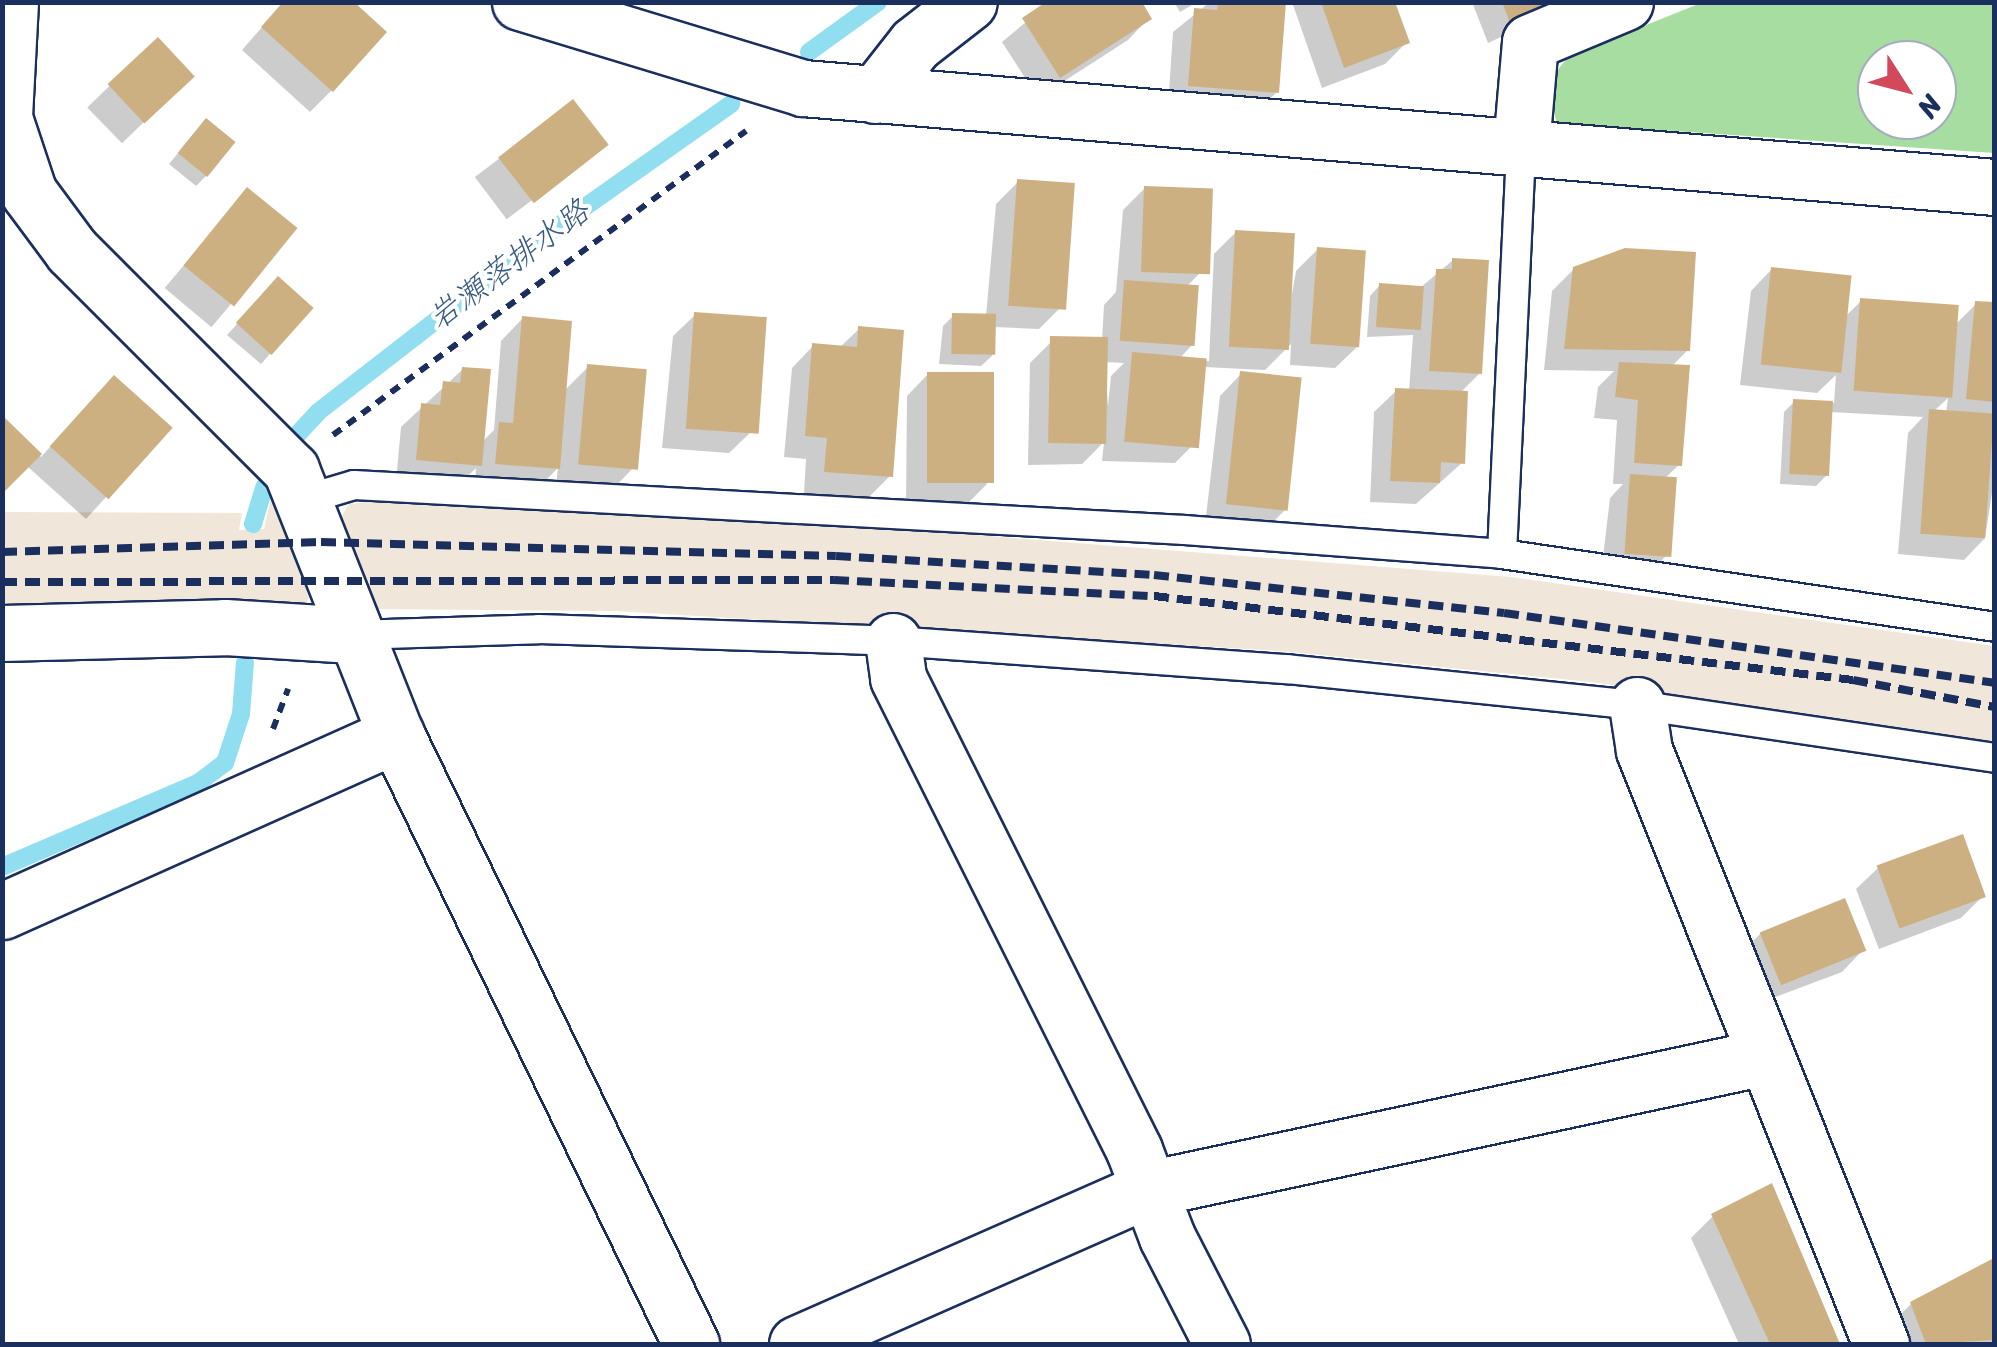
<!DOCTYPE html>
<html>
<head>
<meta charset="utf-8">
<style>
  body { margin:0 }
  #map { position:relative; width:1997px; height:1347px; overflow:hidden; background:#fff; font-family:Sriracha,"Klee One",sans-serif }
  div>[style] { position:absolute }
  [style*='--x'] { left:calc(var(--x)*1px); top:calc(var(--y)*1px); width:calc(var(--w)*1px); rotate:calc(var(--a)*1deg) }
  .built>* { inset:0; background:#f0e7da }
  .green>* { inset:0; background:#a7dda1 }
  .shadow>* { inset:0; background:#0003; transform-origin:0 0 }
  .stream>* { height:18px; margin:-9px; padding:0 9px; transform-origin:9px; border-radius:9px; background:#90deef }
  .building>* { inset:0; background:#cdb082; transform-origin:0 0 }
  .path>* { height:6px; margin-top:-3px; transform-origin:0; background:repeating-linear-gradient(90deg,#1b2f5e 0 10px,transparent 0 18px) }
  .roads { filter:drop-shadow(2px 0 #1b2f5e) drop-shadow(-2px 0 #1b2f5e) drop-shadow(0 2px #1b2f5e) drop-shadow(0 -2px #1b2f5e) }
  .lane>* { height:28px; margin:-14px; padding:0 14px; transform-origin:14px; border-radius:14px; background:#fff }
  .street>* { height:55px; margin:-27.5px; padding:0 27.5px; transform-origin:27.5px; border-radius:27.5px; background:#fff }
  .rail>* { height:8px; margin-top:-4px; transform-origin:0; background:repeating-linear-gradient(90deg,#1b2f5e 0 15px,transparent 0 23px) }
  span { translate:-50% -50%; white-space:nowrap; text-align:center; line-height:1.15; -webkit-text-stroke:8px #fff; paint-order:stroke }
  .water-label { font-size:32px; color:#385b82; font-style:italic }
  .frame { position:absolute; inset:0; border:5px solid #1b2f5e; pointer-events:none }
  .north { position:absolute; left:1857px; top:40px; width:100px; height:100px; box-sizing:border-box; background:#fff; border:2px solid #a4acbf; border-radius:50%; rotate:126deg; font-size:28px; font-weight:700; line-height:40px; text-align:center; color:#1b2f5e }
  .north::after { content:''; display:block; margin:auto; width:35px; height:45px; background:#d1495b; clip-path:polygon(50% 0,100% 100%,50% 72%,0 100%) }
</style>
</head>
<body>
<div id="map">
  <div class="built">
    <div style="clip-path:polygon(272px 494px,309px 598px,299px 615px,3px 615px,3px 512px,242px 513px,239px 530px,264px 529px)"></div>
    <div style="clip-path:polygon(368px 502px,925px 531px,1511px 577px,1994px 646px,1994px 742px,1591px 682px,1280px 651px,614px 611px,371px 609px,342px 515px,349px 504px)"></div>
  </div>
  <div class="green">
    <div style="clip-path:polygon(evenodd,1701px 3px,1994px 3px,1994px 153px,1557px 123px,1545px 85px,1569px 56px,1701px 3px,1877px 60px,1937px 60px,1937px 120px,1877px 120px,1877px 60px)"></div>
  </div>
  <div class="shadow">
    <div style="clip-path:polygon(284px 2px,332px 90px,310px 112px,242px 50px)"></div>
    <div style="clip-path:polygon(1050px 2px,1149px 18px,1128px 40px,1038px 98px,1002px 42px)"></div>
    <div style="clip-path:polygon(1174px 2px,1197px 2px,1180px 12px)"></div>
    <div style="clip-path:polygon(1210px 2px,1284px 2px,1277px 92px,1255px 113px,1168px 107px,1173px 32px)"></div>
    <div style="clip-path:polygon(1292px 2px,1393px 2px,1407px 42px,1385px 64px,1322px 88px)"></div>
    <div style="clip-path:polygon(1472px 2px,1576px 2px,1488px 43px)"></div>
    <div style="left:157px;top:40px;width:50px;height:97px;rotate:46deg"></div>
    <div style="left:573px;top:103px;width:53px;height:123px;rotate:53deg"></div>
    <div style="clip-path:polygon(196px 131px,206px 176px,196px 186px,169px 164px)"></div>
    <div style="clip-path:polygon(1018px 182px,1061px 307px,1039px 329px,993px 327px,992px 356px,981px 366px,939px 364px,943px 326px,953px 316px,986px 316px,996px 204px)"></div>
    <div style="clip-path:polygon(evenodd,1145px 188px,1199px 274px,1187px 286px,1193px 344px,1179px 359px,1209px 361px,1214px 254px,1236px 232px,1288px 317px,1296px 271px,1318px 249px,1357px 347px,1335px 368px,1290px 365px,1291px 344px,1265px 370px,1204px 367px,1197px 441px,1175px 463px,1102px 461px,1104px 442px,1082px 464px,1028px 465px,1030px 363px,1051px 342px,1102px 340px,1104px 305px,1116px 292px,1123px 210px,1145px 188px,1105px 362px,1124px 363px,1111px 376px,1108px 406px,1105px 362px)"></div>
    <div style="left:247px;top:190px;width:61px;height:128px;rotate:40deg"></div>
    <div style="clip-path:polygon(1453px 260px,1480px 373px,1460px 393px,1463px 462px,1416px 504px,1370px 502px,1374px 412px,1396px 391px,1409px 391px,1413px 335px,1367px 337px,1370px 296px,1380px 285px,1420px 288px)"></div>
    <div style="clip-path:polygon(1574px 269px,1688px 350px,1671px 367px,1679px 465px,1665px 478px,1667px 555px,1645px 577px,1601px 574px,1610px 498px,1623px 484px,1613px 484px,1617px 420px,1594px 418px,1598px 387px,1614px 371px,1544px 370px,1552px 291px)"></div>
    <div style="clip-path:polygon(evenodd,1772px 269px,1845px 317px,1861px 301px,1955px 325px,1976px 304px,1994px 305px,1994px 480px,1985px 538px,1964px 560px,1898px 554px,1908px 433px,1923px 417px,1830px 412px,1827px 475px,1816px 486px,1780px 484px,1784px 412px,1794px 402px,1834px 403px,1836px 375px,1817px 393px,1740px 385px,1751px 291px,1772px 269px,1948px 398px,1946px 413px,1934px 411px,1948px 398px)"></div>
    <div style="clip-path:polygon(268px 290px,310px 309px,261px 364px,227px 335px)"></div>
    <div style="clip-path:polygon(695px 315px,751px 432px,729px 453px,662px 448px,673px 336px)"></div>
    <div style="clip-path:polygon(522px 319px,564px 391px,588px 367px,633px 468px,612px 490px,556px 485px,558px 468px,536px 490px,475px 485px,476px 468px,457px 487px,396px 481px,401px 427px,463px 369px,481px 443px,494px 430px,501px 341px)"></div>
    <div style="clip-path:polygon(859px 329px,890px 476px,868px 498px,804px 493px,806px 459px,784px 457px,792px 368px,813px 346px,839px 348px)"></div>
    <div style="clip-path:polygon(928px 374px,987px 484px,965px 506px,906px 504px,907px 396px)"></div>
    <div style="clip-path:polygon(1241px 374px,1285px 510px,1263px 532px,1205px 525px,1220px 396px)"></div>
    <div style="clip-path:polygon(92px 400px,169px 428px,86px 519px,28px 467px,2px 418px,41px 457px)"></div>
    <div style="clip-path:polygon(1878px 868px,1983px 896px,1961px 918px,1879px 949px,1856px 889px)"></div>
    <div style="clip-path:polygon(1760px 934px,1863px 950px,1842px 972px,1757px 1004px,1739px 955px)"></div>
    <div style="clip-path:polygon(1771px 1187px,1837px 1344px,1739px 1344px,1691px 1238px,1713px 1216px)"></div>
    <div style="clip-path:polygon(1991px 1263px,1994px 1344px,1897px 1344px,1889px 1326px,1911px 1304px)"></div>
  </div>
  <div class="stream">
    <div style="--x:809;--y:52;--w:85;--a:-35.9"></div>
    <div style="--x:295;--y:437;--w:34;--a:-47"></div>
    <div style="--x:318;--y:412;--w:304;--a:-37.8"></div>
    <div style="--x:558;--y:226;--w:212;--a:-35.2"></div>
    <div style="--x:253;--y:524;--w:39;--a:-73"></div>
    <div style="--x:2;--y:867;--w:213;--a:-23.2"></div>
    <div style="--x:198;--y:783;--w:34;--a:-37"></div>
    <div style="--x:225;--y:763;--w:52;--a:-71.9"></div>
    <div style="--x:241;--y:714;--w:52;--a:-85.6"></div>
  </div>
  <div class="building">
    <div style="clip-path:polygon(283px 2px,354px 2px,387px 32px,333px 92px,261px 27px)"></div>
    <div style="clip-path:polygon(1046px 2px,1142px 2px,1152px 19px,1060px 78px,1022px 18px)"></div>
    <div style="clip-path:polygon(1218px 2px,1286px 2px,1279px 93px,1188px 86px,1194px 8px,1217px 10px)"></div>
    <div style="clip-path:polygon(1321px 2px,1395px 2px,1410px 43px,1344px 68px)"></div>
    <div style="clip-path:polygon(1502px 2px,1560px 2px,1560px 3px,1510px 23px)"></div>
    <div style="left:158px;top:37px;width:54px;height:69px;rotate:47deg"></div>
    <div style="left:573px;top:99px;width:58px;height:95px;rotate:52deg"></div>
    <div style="left:206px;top:118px;width:38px;height:45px;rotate:39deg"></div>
    <div style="left:1017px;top:179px;width:58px;height:127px;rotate:4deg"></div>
    <div style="left:1144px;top:186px;width:69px;height:86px;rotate:2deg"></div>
    <div style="left:247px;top:187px;width:65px;height:101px;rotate:39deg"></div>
    <div style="left:1235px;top:230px;width:60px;height:117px;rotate:3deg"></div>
    <div style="left:1317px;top:247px;width:49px;height:97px;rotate:4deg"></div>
    <div style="clip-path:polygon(1625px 248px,1696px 252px,1690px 351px,1564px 349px,1573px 267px)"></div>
    <div style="clip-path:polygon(1452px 258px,1489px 260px,1482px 374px,1429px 371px,1436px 269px,1452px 269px)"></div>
    <div style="left:1771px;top:267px;width:81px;height:98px;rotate:6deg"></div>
    <div style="left:278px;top:276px;width:48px;height:63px;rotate:42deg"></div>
    <div style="left:1124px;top:280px;width:75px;height:61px;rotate:4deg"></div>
    <div style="left:1379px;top:283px;width:45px;height:44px;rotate:4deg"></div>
    <div style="left:1860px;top:298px;width:99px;height:93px;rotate:4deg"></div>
    <div style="clip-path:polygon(1975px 301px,1994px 302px,1994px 402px,1966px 399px)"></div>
    <div style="left:694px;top:312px;width:73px;height:117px;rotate:4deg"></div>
    <div style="left:952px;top:313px;width:44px;height:41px;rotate:1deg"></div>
    <div style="clip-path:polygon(522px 316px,572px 321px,560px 469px,495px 464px,499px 422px,513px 423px)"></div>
    <div style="clip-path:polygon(858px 326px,904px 330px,893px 477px,824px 472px,827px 438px,805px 436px,812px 343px,857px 347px)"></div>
    <div style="left:1108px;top:337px;width:107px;height:58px;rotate:91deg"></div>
    <div style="left:1132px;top:352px;width:75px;height:90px;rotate:5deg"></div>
    <div style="clip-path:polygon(1619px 362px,1690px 365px,1682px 466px,1634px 463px,1638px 400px,1615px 397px)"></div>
    <div style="left:587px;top:364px;width:60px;height:101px;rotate:5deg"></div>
    <div style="clip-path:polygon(462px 367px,491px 369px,482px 466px,416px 460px,421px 403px,440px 405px,443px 381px,460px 383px)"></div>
    <div style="left:1240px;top:371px;width:62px;height:134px;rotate:6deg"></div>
    <div style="left:927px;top:372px;width:67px;height:111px"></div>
    <div style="left:114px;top:375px;width:79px;height:96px;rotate:42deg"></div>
    <div style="clip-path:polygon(1395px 388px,1468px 391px,1465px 464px,1441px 462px,1440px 483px,1390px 481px)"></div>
    <div style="left:1793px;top:399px;width:40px;height:75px;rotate:3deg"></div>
    <div style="left:1929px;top:409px;width:65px;height:125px;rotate:4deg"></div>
    <div style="clip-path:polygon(2px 415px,42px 454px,2px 494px)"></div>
    <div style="left:1630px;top:474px;width:47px;height:80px;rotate:4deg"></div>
    <div style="left:1963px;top:834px;width:67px;height:92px;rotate:70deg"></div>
    <div style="left:1845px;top:898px;width:57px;height:92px;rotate:68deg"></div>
    <div style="clip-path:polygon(1772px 1183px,1840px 1344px,1770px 1344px,1711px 1214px)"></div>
    <div style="clip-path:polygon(1992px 1259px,1994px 1340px,1926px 1344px,1910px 1302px)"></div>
  </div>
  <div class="path">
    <div style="--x:333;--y:435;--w:513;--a:-36.36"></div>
    <div style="--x:273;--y:729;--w:43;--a:-69.4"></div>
  </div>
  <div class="roads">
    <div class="lane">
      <div style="--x:307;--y:499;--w:49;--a:-16.6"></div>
      <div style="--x:354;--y:485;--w:832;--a:3.1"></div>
      <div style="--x:1185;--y:530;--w:318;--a:4.3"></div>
      <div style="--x:1502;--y:554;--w:497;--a:8.4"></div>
      <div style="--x:1502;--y:554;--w:407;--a:-87.3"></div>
      <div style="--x:353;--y:635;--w:186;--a:-1.8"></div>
      <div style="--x:539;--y:629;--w:354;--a:1.9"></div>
      <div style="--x:893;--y:641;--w:395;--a:4.1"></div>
      <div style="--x:1287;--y:669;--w:352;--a:5.9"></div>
      <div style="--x:1637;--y:705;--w:361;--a:8.4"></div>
    </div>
    <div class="street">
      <div style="--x:10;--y:2;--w:116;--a:93"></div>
      <div style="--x:4;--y:118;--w:79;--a:71.6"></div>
      <div style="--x:29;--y:193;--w:72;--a:53.4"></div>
      <div style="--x:72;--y:251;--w:310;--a:45"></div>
      <div style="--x:291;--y:470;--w:285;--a:68.4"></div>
      <div style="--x:396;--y:735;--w:677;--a:64.15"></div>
      <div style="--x:520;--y:2;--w:296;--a:16.9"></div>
      <div style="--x:803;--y:88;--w:1195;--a:4.75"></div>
      <div style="--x:875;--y:95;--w:65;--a:-51.9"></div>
      <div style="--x:915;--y:44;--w:68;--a:-37.9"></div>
      <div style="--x:1521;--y:147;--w:105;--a:-85.1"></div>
      <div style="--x:1530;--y:42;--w:103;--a:-22.8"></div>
      <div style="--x:2;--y:633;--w:223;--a:-1.5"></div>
      <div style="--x:225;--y:627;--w:128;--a:3.6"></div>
      <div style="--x:893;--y:641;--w:37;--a:82"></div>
      <div style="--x:898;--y:678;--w:528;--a:63.43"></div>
      <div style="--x:1134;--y:1150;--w:93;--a:69.2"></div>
      <div style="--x:1167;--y:1237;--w:120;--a:62.8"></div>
      <div style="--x:1637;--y:705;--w:46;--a:81.2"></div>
      <div style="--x:1644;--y:750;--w:640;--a:68.25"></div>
      <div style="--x:2;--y:911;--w:432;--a:-24.1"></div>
      <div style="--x:797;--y:1344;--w:384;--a:-23.8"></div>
      <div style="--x:1148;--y:1189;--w:631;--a:-12.08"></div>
    </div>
  </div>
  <div class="rail">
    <div style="--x:2;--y:552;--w:319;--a:-1.8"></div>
    <div style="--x:321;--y:542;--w:515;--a:1.56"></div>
    <div style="--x:836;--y:556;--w:319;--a:3.4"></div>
    <div style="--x:1154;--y:575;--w:352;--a:6.2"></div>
    <div style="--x:1504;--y:613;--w:495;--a:8.1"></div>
    <div style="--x:2;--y:582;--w:832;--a:-0.14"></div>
    <div style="--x:834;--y:580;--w:320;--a:2.9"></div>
    <div style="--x:1154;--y:596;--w:704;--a:6.85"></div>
    <div style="--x:1853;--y:680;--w:144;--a:10.8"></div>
  </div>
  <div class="water-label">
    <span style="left:509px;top:265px;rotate:-37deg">岩瀬落排水路</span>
  </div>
  <div class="frame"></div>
  <div class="north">N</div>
</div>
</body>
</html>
